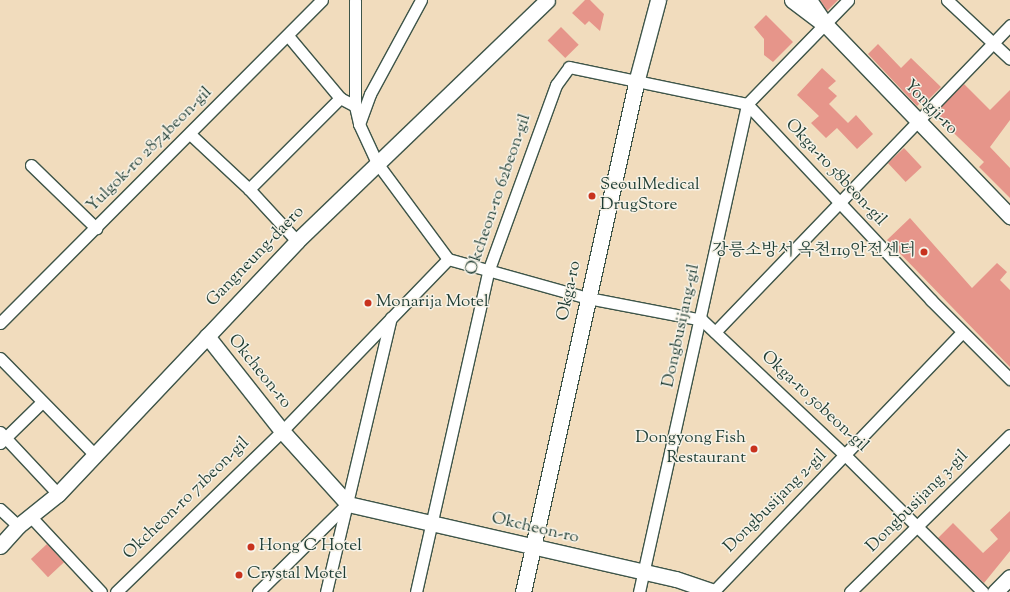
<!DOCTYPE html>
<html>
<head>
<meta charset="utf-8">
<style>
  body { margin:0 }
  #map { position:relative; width:1010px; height:592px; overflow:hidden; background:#f1dcbd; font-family:"Sorts Mill Goudy","Noto Serif KR",serif }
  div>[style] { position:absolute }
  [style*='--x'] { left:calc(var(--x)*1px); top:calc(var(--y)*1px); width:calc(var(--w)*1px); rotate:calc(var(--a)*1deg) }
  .building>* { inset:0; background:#e6958a; transform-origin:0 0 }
  .roads { filter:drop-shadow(1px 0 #3e5549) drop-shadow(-1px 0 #3e5549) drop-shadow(0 1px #3e5549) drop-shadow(0 -1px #3e5549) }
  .street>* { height:11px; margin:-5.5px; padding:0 5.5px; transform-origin:5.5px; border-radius:5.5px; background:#fff }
  .secondary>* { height:15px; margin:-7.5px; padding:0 7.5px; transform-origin:7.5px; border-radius:7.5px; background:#fff }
  .dots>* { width:11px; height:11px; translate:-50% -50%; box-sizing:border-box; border:2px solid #f7f3e8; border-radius:50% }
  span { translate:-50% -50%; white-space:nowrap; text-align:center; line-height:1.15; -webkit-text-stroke:3px #f7f3e8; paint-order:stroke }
  .street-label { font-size:17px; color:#1f3d34 }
  .poi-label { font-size:17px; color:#1f3d34 }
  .left { translate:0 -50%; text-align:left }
  .right { translate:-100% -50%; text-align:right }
</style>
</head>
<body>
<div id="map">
  <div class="building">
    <div style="clip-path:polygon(585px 0,590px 0,604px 14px,600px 31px,589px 21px,585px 25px,572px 13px)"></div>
    <div style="clip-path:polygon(820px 0,838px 0,827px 11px)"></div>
    <div style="clip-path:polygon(766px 15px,793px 42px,773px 62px,764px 55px,764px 39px,754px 27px)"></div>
    <div style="left:561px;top:27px;width:25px;height:19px;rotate:45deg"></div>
    <div style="clip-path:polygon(878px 44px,901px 68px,911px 58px,941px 87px,924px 104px,922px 101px,917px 106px,868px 54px)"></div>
    <div style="clip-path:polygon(822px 68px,836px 81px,828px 88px,837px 96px,829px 104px,848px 123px,856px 115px,873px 134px,857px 149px,837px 128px,826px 138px,811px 123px,819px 116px,797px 95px)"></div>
    <div style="clip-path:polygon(964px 84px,990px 110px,1010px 90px,1010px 120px,990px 147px,1010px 168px,1010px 198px,979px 167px,984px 162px,934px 114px)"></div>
    <div style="left:904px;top:148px;width:26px;height:22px;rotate:47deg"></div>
    <div style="clip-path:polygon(910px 218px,972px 288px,997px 263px,1007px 272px,1000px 280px,1010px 290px,1010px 367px,887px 240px)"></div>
    <div style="clip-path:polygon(1010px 511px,1010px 551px,984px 583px,938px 538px,953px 523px,983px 553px,998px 539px,990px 530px)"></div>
    <div style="left:47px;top:544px;width:25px;height:22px;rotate:47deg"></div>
  </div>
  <div class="roads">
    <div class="street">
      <div style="--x:355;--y:0;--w:106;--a:90"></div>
      <div style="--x:421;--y:0;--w:107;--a:118.5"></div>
      <div style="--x:370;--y:94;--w:32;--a:110"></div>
      <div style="--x:359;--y:124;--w:43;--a:65.2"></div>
      <div style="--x:377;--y:163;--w:119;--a:53.5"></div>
      <div style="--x:448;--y:259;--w:145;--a:15.6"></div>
      <div style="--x:588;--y:298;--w:116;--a:10.9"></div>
      <div style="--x:702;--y:320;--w:198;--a:43.4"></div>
      <div style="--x:846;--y:456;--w:193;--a:44.8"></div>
      <div style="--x:947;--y:0;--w:86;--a:43.1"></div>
      <div style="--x:289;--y:37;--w:80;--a:50.1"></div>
      <div style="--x:340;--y:98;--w:17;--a:28"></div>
      <div style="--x:355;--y:106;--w:18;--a:77"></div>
      <div style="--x:190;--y:134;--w:81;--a:43"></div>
      <div style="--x:249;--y:189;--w:71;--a:47.3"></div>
      <div style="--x:31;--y:165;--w:91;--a:44.1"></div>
      <div style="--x:249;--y:189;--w:129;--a:-45"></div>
      <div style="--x:0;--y:323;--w:456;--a:-45.1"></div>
      <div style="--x:715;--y:332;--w:426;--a:-46.1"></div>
      <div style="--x:0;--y:358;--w:136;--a:45.6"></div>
      <div style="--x:0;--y:432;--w:85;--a:46.9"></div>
      <div style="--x:0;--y:443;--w:59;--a:-44.3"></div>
      <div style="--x:0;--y:509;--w:25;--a:43"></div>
      <div style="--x:32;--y:518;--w:101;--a:47"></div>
      <div style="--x:116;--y:592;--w:231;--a:-44.1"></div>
      <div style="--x:282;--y:431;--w:239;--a:-46"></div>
      <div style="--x:258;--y:592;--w:125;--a:-44.7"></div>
      <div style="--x:326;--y:592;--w:282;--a:-76.7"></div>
      <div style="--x:416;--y:592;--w:331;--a:-77.3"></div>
      <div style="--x:489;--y:269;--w:196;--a:-70"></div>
      <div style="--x:556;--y:85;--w:22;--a:-54"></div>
      <div style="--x:569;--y:67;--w:182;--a:11.7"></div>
      <div style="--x:747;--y:104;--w:269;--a:46.8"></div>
      <div style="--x:931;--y:300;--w:112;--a:45"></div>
      <div style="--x:639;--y:592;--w:500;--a:-77.5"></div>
      <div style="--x:747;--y:104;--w:145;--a:-45.8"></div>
      <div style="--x:713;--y:592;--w:360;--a:-46.2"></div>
      <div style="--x:850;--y:592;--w:224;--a:-44.5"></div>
    </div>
    <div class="secondary">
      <div style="--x:792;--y:0;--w:36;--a:37"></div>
      <div style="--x:809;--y:0;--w:29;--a:56"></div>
      <div style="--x:825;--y:24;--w:267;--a:46.1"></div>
      <div style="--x:207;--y:336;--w:121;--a:51.7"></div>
      <div style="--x:282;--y:431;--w:98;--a:47.9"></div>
      <div style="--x:348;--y:504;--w:336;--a:12.9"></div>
      <div style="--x:676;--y:579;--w:39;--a:19"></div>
      <div style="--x:0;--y:546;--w:27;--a:-48"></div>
      <div style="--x:18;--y:526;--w:51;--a:-38.7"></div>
      <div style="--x:58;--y:494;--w:348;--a:-46.6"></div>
      <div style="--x:297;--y:241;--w:347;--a:-43.9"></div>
      <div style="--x:523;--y:592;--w:526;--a:-77.47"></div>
      <div style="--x:637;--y:79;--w:82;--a:-75.1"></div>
      <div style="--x:995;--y:592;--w:21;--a:-45"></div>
    </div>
  </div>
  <div class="dots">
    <div style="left:592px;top:196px;background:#c8321e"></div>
    <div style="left:924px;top:252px;background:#c8321e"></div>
    <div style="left:368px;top:303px;background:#c8321e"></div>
    <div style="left:754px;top:449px;background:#c8321e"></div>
    <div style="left:251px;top:547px;background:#c8321e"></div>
    <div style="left:239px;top:575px;background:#c8321e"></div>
  </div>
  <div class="street-label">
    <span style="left:930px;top:108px;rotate:46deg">Yongji-ro</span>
    <span style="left:150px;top:150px;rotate:-45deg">Yulgok-ro 2874beon-gil</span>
    <span style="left:835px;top:173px;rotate:47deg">Okga-ro 58beon-gil</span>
    <span style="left:499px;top:195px;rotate:-71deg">Okcheon-ro 62beon-gil</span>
    <span style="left:256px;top:257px;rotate:-46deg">Gangneung-daero</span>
    <span style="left:570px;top:291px;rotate:-78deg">Okga-ro</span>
    <span style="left:682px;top:326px;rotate:-78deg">Dongbusijang-gil</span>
    <span style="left:259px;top:372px;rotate:51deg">Okcheon-ro</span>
    <span style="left:814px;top:402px;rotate:43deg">Okga-ro 50beon-gil</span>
    <span style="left:187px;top:499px;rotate:-44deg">Okcheon-ro 71beon-gil</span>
    <span style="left:776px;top:502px;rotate:-45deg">Dongbusijang 2-gil</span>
    <span style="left:918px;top:502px;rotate:-45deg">Dongbusijang 3-gil</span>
    <span style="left:535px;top:529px;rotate:13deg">Okcheon-ro</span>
  </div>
  <div class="poi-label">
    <span class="left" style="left:600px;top:196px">SeoulMedical<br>DrugStore</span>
    <span class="right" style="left:916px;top:252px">강릉소방서 옥천119안전센터</span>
    <span class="left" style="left:376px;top:303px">Monarija Motel</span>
    <span class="right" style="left:746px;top:449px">Dongyong Fish<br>Restaurant</span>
    <span class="left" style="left:259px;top:547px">Hong C Hotel</span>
    <span class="left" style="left:247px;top:575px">Crystal Motel</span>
  </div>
</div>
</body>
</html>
